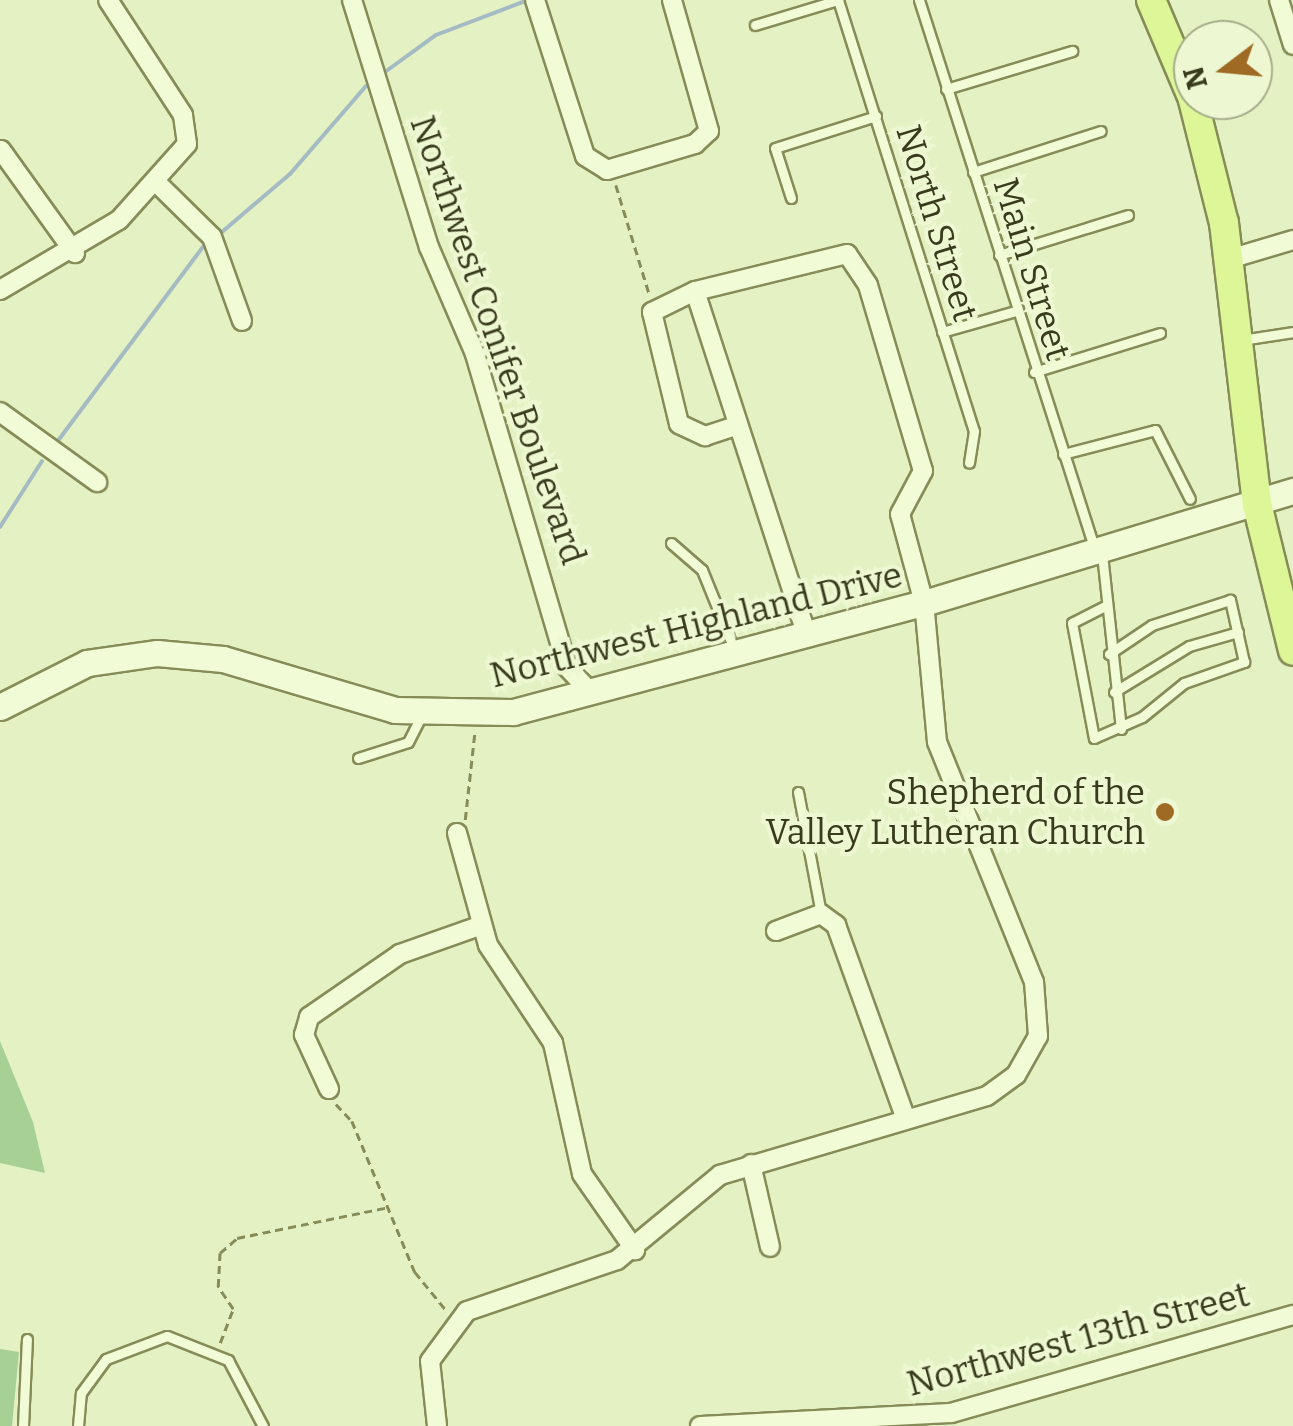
<!DOCTYPE html>
<html>
<head>
<meta charset="utf-8">
<style>
  body { margin:0 }
  #map { position:relative; width:1293px; height:1426px; overflow:hidden; background:#e4f1c2; font-family:Bitter,serif }
  div>[style] { position:absolute }
  [style*='--x'] { left:calc(var(--x)*1px); top:calc(var(--y)*1px); width:calc(var(--w)*1px); rotate:calc(var(--a)*1deg) }
  .green>* { inset:0; background:#a7d095 }
  .stream>* { height:4px; margin:-2px; padding:0 2px; transform-origin:2px; border-radius:2px; background:#a4bbc3 }
  .path>* { height:2.5px; margin-top:-1.25px; transform-origin:0; background:repeating-linear-gradient(90deg,#868c58 0 8px,transparent 0 13px) }
  .roads { filter:drop-shadow(2px 0 #868c58) drop-shadow(-2px 0 #868c58) drop-shadow(0 2px #868c58) drop-shadow(0 -2px #868c58) }
  .service>* { height:9px; margin:-4.5px; padding:0 4.5px; transform-origin:4.5px; border-radius:4.5px; background:#f1fbd6 }
  .minor>* { height:18px; margin:-9px; padding:0 9px; transform-origin:9px; border-radius:9px; background:#f1fbd6 }
  .secondary>* { height:25px; margin:-12.5px; padding:0 12.5px; transform-origin:12.5px; border-radius:12.5px; background:#f1fbd6 }
  .primary>* { height:28px; margin:-14px; padding:0 14px; transform-origin:14px; border-radius:14px; background:#ddf697 }
  .dots>* { width:28px; height:28px; translate:-50% -50%; box-sizing:border-box; border:5px solid #edf8d2; border-radius:50% }
  span { translate:-50% -50%; white-space:nowrap; text-align:center; line-height:1.15; -webkit-text-stroke:8px #edf8d2; paint-order:stroke }
  .street-label { font-size:35px; color:#393b1d }
  .poi-label { font-size:35px; color:#393b1d }
  .right { translate:-100% -50%; text-align:right }
  .north { position:absolute; left:1173px; top:20px; width:100px; height:100px; box-sizing:border-box; background:#edf8d2; border:2px solid #a5ac8a; border-radius:50%; rotate:254deg; font-size:28px; font-weight:700; line-height:40px; text-align:center; color:#393b1d }
  .north::after { content:''; display:block; margin:auto; width:35px; height:45px; background:#9f6a24; clip-path:polygon(50% 0,100% 100%,50% 72%,0 100%) }
</style>
</head>
<body>
<div id="map">
  <div class="green">
    <div style="clip-path:polygon(0 1041px,33px 1122px,45px 1173px,0 1163px)"></div>
    <div style="clip-path:polygon(0 1349px,19px 1352px,12px 1426px,0 1426px)"></div>
  </div>
  <div class="stream">
    <div style="--x:385;--y:72;--w:63;--a:-36"></div>
    <div style="--x:436;--y:35;--w:93;--a:-20.8"></div>
    <div style="--x:222;--y:232;--w:89;--a:-40.5"></div>
    <div style="--x:290;--y:174;--w:116;--a:-49.2"></div>
    <div style="--x:57;--y:442;--w:244;--a:-53.2"></div>
    <div style="--x:0;--y:527;--w:78;--a:-57.5"></div>
  </div>
  <div class="path">
    <div style="--x:616;--y:185;--w:116;--a:73"></div>
    <div style="--x:465;--y:820;--w:91;--a:-83.7"></div>
    <div style="--x:336;--y:1104;--w:23;--a:47"></div>
    <div style="--x:352;--y:1121;--w:164;--a:67.4"></div>
    <div style="--x:415;--y:1272;--w:49;--a:50.8"></div>
    <div style="--x:220;--y:1343;--w:36;--a:-69"></div>
    <div style="--x:233;--y:1309;--w:27;--a:-124"></div>
    <div style="--x:218;--y:1287;--w:34;--a:-87"></div>
    <div style="--x:220;--y:1253;--w:23;--a:-41"></div>
    <div style="--x:237;--y:1238;--w:156;--a:-11.5"></div>
  </div>
  <div class="roads">
    <div class="service">
      <div style="--x:838;--y:0;--w:452;--a:72.5"></div>
      <div style="--x:974;--y:431;--w:32;--a:99"></div>
      <div style="--x:919;--y:0;--w:577;--a:72.26"></div>
      <div style="--x:755;--y:25;--w:87;--a:-16.8"></div>
      <div style="--x:946;--y:89;--w:132;--a:-16.8"></div>
      <div style="--x:973;--y:172;--w:134;--a:-17.8"></div>
      <div style="--x:791;--y:198;--w:52;--a:-107.7"></div>
      <div style="--x:775;--y:148;--w:106;--a:-17.6"></div>
      <div style="--x:999;--y:255;--w:135;--a:-17.2"></div>
      <div style="--x:942;--y:332;--w:76;--a:-16"></div>
      <div style="--x:1241;--y:340;--w:53;--a:-8.7"></div>
      <div style="--x:1034;--y:372;--w:132;--a:-17.2"></div>
      <div style="--x:1063;--y:454;--w:95;--a:-14.6"></div>
      <div style="--x:1155;--y:430;--w:77;--a:63.1"></div>
      <div style="--x:671;--y:543;--w:41;--a:41.1"></div>
      <div style="--x:702;--y:570;--w:85;--a:67.9"></div>
      <div style="--x:1102;--y:554;--w:176;--a:83.8"></div>
      <div style="--x:1105;--y:606;--w:37;--a:153"></div>
      <div style="--x:1072;--y:623;--w:117;--a:79.2"></div>
      <div style="--x:1094;--y:738;--w:52;--a:-23.6"></div>
      <div style="--x:1142;--y:717;--w:54;--a:-39"></div>
      <div style="--x:1184;--y:683;--w:64;--a:-19.3"></div>
      <div style="--x:1244;--y:662;--w:64;--a:-102.7"></div>
      <div style="--x:1230;--y:600;--w:82;--a:162.2"></div>
      <div style="--x:1152;--y:625;--w:52;--a:146"></div>
      <div style="--x:1114;--y:692;--w:88;--a:-31.5"></div>
      <div style="--x:1189;--y:646;--w:51;--a:-15.9"></div>
      <div style="--x:358;--y:758;--w:52;--a:-17.7"></div>
      <div style="--x:408;--y:742;--w:29;--a:-63"></div>
      <div style="--x:798;--y:792;--w:124;--a:79.3"></div>
      <div style="--x:23;--y:1426;--w:87;--a:-87.4"></div>
      <div style="--x:78;--y:1426;--w:33;--a:-85"></div>
      <div style="--x:81;--y:1393;--w:42;--a:-53.7"></div>
      <div style="--x:106;--y:1359;--w:65;--a:-20.7"></div>
      <div style="--x:167;--y:1336;--w:66;--a:21.5"></div>
      <div style="--x:228;--y:1360;--w:75;--a:62.1"></div>
    </div>
    <div class="minor">
      <div style="--x:352;--y:0;--w:259;--a:72.7"></div>
      <div style="--x:429;--y:247;--w:116;--a:66.7"></div>
      <div style="--x:475;--y:354;--w:326;--a:73.6"></div>
      <div style="--x:567;--y:667;--w:37;--a:47"></div>
      <div style="--x:535;--y:0;--w:164;--a:72.2"></div>
      <div style="--x:585;--y:156;--w:26;--a:32"></div>
      <div style="--x:607;--y:170;--w:92;--a:-16.5"></div>
      <div style="--x:695;--y:144;--w:19;--a:-43"></div>
      <div style="--x:709;--y:131;--w:136;--a:-105.8"></div>
      <div style="--x:1279;--y:0;--w:47;--a:72.7"></div>
      <div style="--x:1;--y:150;--w:127;--a:54.3"></div>
      <div style="--x:157;--y:183;--w:77;--a:44.5"></div>
      <div style="--x:212;--y:237;--w:89;--a:70.3"></div>
      <div style="--x:1229;--y:259;--w:67;--a:-16.5"></div>
      <div style="--x:0;--y:290;--w:138;--a:-30.5"></div>
      <div style="--x:119;--y:220;--w:102;--a:-48.2"></div>
      <div style="--x:187;--y:144;--w:29;--a:-98"></div>
      <div style="--x:183;--y:115;--w:137;--a:-123.1"></div>
      <div style="--x:695;--y:291;--w:360;--a:72"></div>
      <div style="--x:0;--y:412;--w:120;--a:35.8"></div>
      <div style="--x:457;--y:833;--w:116;--a:74.5"></div>
      <div style="--x:488;--y:945;--w:118;--a:56.4"></div>
      <div style="--x:553;--y:1043;--w:134;--a:77.5"></div>
      <div style="--x:582;--y:1174;--w:93;--a:55.1"></div>
      <div style="--x:776;--y:931;--w:48;--a:-20.7"></div>
      <div style="--x:821;--y:914;--w:19;--a:36"></div>
      <div style="--x:836;--y:925;--w:206;--a:70.2"></div>
      <div style="--x:329;--y:1089;--w:60;--a:-114.8"></div>
      <div style="--x:304;--y:1035;--w:19;--a:-74"></div>
      <div style="--x:309;--y:1017;--w:111;--a:-34.7"></div>
      <div style="--x:400;--y:954;--w:84;--a:-19.5"></div>
      <div style="--x:751;--y:1164;--w:85;--a:77.1"></div>
      <div style="--x:437;--y:1426;--w:65;--a:-96.1"></div>
      <div style="--x:430;--y:1361;--w:62;--a:-53.5"></div>
      <div style="--x:467;--y:1311;--w:158;--a:-18.8"></div>
      <div style="--x:617;--y:1260;--w:134;--a:-39.5"></div>
      <div style="--x:720;--y:1175;--w:278;--a:-16.5"></div>
      <div style="--x:987;--y:1096;--w:36;--a:-36"></div>
      <div style="--x:1016;--y:1075;--w:45;--a:-60.6"></div>
      <div style="--x:1038;--y:1036;--w:54;--a:-94.2"></div>
      <div style="--x:1034;--y:982;--w:259;--a:-112"></div>
      <div style="--x:937;--y:742;--w:140;--a:-95.3"></div>
      <div style="--x:924;--y:603;--w:92;--a:-105.1"></div>
      <div style="--x:900;--y:514;--w:49;--a:-61.9"></div>
      <div style="--x:923;--y:471;--w:194;--a:-106.5"></div>
      <div style="--x:868;--y:285;--w:37;--a:-124"></div>
      <div style="--x:847;--y:254;--w:156;--a:166.3"></div>
      <div style="--x:695;--y:291;--w:48;--a:154"></div>
      <div style="--x:652;--y:312;--w:115;--a:76.4"></div>
      <div style="--x:679;--y:424;--w:29;--a:25"></div>
      <div style="--x:705;--y:436;--w:33;--a:-18"></div>
      <div style="--x:700;--y:1426;--w:251;--a:-3"></div>
      <div style="--x:951;--y:1413;--w:356;--a:-16"></div>
    </div>
    <div class="secondary">
      <div style="--x:0;--y:707;--w:97;--a:-26.8"></div>
      <div style="--x:87;--y:663;--w:71;--a:-8.1"></div>
      <div style="--x:157;--y:653;--w:66;--a:5.2"></div>
      <div style="--x:223;--y:659;--w:179;--a:16.5"></div>
      <div style="--x:395;--y:710;--w:118;--a:1"></div>
      <div style="--x:513;--y:712;--w:425;--a:-14.9"></div>
      <div style="--x:924;--y:603;--w:386;--a:-16.9"></div>
    </div>
    <div class="primary">
      <div style="--x:1151;--y:0;--w:108;--a:67"></div>
      <div style="--x:1193;--y:100;--w:127;--a:75.9"></div>
      <div style="--x:1224;--y:223;--w:283;--a:83.3"></div>
      <div style="--x:1257;--y:504;--w:151;--a:76.2"></div>
    </div>
  </div>
  <div class="dots">
    <div style="left:1165px;top:812px;background:#9f6a24"></div>
  </div>
  <div class="street-label">
    <span style="left:937px;top:223px;rotate:73deg">North Street</span>
    <span style="left:1032px;top:269px;rotate:73deg">Main Street</span>
    <span style="left:498px;top:340px;rotate:71deg">Northwest Conifer Boulevard</span>
    <span style="left:696px;top:625px;rotate:-14deg">Northwest Highland Drive</span>
    <span style="left:1078px;top:1339px;rotate:-15deg">Northwest 13th Street</span>
  </div>
  <div class="poi-label">
    <span class="right" style="left:1145px;top:812px">Shepherd of the<br>Valley Lutheran Church</span>
  </div>
  <div class="north">N</div>
</div>
</body>
</html>
